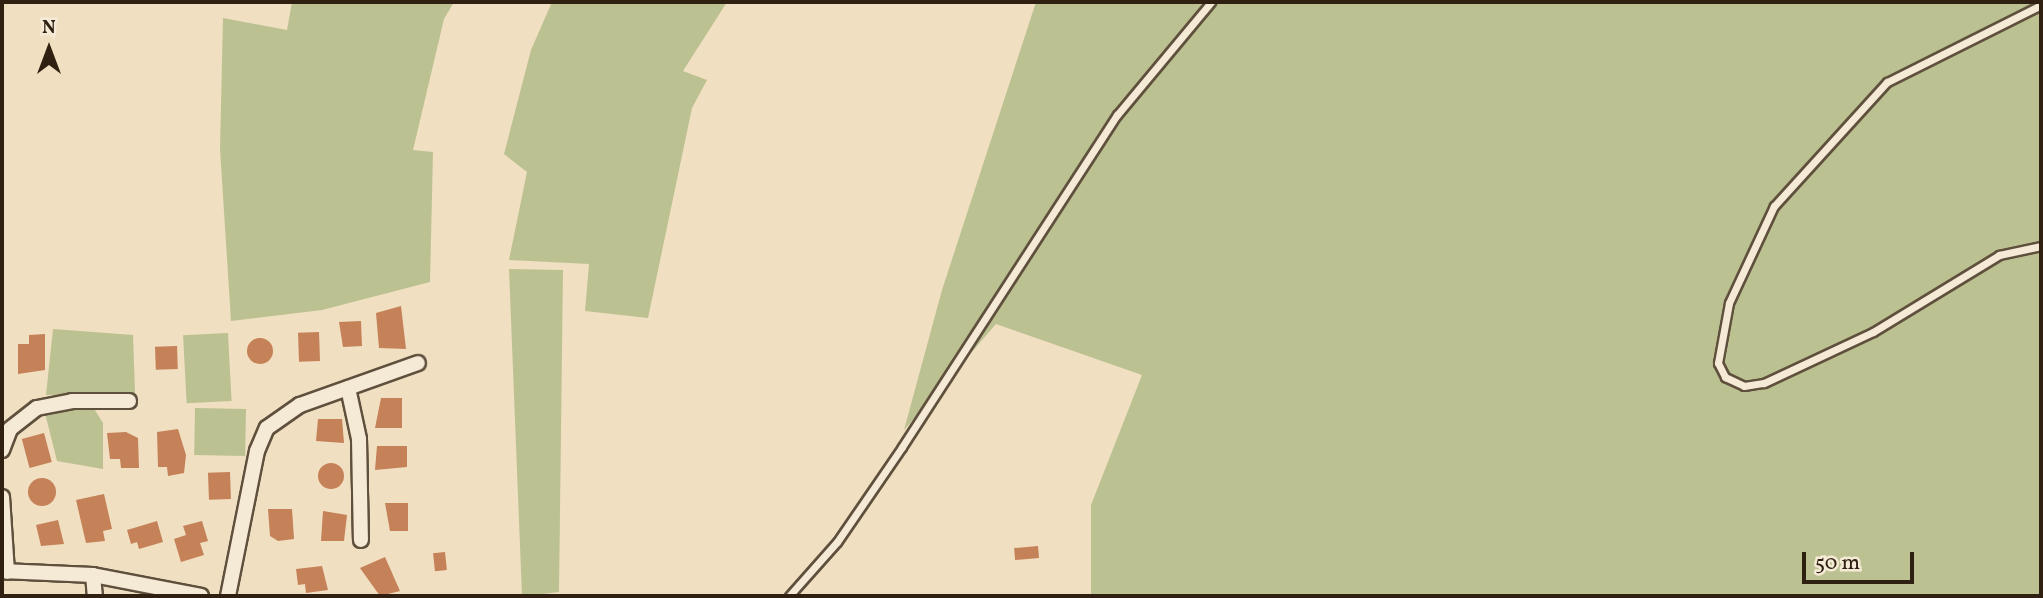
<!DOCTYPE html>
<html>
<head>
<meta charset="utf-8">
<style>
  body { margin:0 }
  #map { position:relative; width:2043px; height:598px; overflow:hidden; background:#f0dfc0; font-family:Vollkorn,serif }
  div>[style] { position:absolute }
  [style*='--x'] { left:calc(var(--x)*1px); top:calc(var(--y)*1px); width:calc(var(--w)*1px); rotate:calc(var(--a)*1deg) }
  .green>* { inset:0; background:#bcc191; transform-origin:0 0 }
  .building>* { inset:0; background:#c58158; transform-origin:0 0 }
  .round { border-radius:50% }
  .roads { filter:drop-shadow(2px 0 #5f503d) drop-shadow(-2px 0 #5f503d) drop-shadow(0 2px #5f503d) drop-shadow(0 -2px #5f503d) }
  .lane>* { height:7px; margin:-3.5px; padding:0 3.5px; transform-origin:3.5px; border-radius:3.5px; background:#f5ead6 }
  .street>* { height:14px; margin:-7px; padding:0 7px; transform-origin:7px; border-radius:7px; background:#f5ead6 }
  span { translate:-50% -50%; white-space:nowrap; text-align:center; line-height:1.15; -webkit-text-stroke:7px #f5ead6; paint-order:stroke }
  .frame { position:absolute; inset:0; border:4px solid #2f2011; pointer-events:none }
  .north { position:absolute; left:14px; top:14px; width:70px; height:70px; -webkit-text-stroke:5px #f5ead6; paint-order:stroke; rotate:0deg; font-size:19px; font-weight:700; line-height:28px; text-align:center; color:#2f2011 }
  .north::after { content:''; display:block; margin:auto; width:24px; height:32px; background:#2f2011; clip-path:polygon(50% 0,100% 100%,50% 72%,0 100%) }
  .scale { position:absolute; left:1802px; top:552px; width:112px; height:32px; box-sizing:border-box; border:4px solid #2f2011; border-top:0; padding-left:9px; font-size:21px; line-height:24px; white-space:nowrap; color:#2f2011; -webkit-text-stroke:5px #f5ead6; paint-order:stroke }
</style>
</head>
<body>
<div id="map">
  <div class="green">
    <div style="clip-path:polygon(292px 2px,454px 2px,444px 19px,413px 150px,433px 152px,430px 282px,322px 310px,231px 321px,220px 149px,223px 18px,287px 30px)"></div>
    <div style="clip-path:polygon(552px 2px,727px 2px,683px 71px,707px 80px,692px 108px,648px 318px,585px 311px,589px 264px,509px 260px,527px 172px,504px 154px,531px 50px)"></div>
    <div style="clip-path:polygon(1036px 2px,2041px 2px,2041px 596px,1091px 596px,1091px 505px,1142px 375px,996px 324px,904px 430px,942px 290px)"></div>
    <div style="clip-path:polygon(509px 269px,563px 270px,559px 592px,527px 596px,522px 596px)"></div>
    <div style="clip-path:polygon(53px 329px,133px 335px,135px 393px,46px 395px)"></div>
    <div style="left:228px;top:333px;width:68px;height:45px;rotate:87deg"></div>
    <div style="clip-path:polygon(93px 407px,103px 423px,103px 469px,57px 461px,45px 413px)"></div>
    <div style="left:246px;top:409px;width:47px;height:51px;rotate:91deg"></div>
  </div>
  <div class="building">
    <div style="clip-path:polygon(401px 306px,406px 349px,379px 348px,376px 313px)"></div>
    <div style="clip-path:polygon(361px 321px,362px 346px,343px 347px,339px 322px)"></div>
    <div style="left:319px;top:332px;width:29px;height:21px;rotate:88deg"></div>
    <div style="clip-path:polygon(45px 334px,45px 370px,18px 374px,18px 344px,29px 344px,29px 335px)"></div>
    <div class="round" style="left:247px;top:338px;width:26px;height:26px"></div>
    <div style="left:177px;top:346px;width:23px;height:22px;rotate:88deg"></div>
    <div style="clip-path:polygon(381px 398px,402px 398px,402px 428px,375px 428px)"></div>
    <div style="clip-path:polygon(318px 419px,342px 419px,344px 443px,316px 441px)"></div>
    <div style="clip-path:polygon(178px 429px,186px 455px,184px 473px,168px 476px,167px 467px,158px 467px,157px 432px)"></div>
    <div style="clip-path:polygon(126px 432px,138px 438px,139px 468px,121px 468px,120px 459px,110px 459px,107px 433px)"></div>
    <div style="left:44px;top:433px;width:30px;height:23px;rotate:75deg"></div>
    <div style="clip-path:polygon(377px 446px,407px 446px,407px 467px,375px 470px)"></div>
    <div class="round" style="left:318px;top:463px;width:26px;height:26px"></div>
    <div style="left:230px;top:472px;width:27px;height:22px;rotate:88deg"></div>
    <div class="round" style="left:28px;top:478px;width:28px;height:28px"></div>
    <div style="clip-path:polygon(104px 494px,112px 529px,103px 531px,105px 541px,86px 543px,76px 500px)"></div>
    <div style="clip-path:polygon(385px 503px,408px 503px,408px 531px,390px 531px)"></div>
    <div style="clip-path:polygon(268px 509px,292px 509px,294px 539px,278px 541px,270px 536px)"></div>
    <div style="clip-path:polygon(323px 511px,347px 515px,344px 541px,321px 541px)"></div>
    <div style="clip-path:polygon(58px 520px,64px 544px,41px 546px,36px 525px)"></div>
    <div style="clip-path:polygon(157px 521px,163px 542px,139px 549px,137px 542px,131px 544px,127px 530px)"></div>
    <div style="clip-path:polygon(202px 521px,208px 541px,200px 543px,204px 555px,181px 562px,174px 539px,186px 535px,183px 526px)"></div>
    <div style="left:1038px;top:546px;width:12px;height:24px;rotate:85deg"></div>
    <div style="left:445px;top:552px;width:18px;height:12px;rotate:84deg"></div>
    <div style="clip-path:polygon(385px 557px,400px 591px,380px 596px,360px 568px)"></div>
    <div style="clip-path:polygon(322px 566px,328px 590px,306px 593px,305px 584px,298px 585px,296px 569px)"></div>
  </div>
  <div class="roads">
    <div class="lane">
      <div style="--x:2041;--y:5;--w:172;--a:153.4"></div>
      <div style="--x:1887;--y:82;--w:168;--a:132.3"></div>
      <div style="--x:1774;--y:206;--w:107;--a:114.9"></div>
      <div style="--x:1729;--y:303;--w:61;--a:100.4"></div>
      <div style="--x:1718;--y:363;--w:16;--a:63"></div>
      <div style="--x:1725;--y:377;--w:21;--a:25"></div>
      <div style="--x:1744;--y:386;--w:20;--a:-9"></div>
      <div style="--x:1764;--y:383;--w:120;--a:-25.1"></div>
      <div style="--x:1873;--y:332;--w:148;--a:-31.4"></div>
      <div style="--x:1999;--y:255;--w:43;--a:-12.1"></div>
      <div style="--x:789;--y:596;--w:72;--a:-48.4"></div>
      <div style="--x:837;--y:542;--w:115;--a:-55.6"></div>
      <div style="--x:902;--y:447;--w:396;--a:-57.1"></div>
      <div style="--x:1117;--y:115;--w:147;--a:-50.2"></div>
    </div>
    <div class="street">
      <div style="--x:348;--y:388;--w:52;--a:77.8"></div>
      <div style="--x:359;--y:439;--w:101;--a:88.9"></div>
      <div style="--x:2;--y:450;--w:22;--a:-69"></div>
      <div style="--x:10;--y:429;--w:34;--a:-38"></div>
      <div style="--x:37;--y:408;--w:36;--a:-11"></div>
      <div style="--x:72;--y:401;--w:57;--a:0"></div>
      <div style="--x:2;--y:497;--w:75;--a:86.2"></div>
      <div style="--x:2;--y:571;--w:91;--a:2.5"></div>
      <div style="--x:93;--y:575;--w:110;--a:11"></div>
      <div style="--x:93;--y:575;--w:21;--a:85"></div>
      <div style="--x:228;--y:596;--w:148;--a:-78.7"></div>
      <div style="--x:257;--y:451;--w:25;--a:-67"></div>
      <div style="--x:267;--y:428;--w:40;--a:-34.9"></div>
      <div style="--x:300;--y:405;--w:125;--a:-19.6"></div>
    </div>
  </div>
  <div class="frame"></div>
  <div class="north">N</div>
  <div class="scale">50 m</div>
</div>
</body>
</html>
